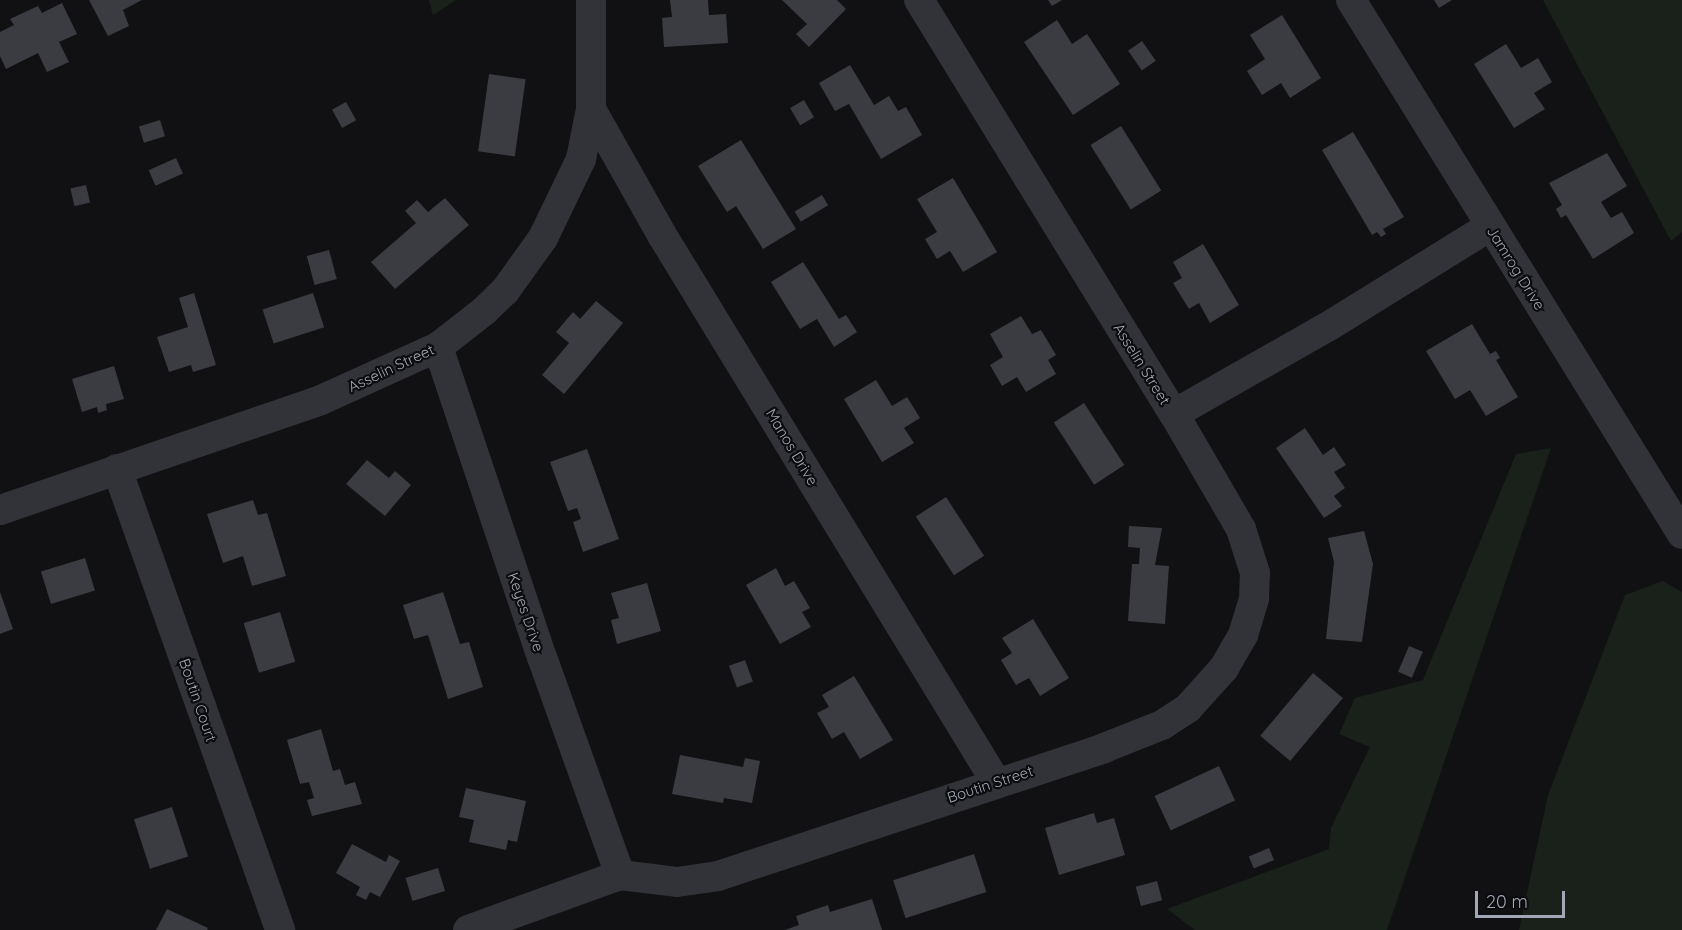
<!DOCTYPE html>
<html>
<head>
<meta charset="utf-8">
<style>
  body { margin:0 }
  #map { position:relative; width:1682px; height:930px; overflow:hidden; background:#111113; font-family:Quicksand,sans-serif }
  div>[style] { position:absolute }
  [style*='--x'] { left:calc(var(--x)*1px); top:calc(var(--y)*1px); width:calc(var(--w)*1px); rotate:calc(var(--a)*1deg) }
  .green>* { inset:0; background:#19211a }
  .building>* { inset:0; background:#3a3c41; transform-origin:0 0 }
  .street>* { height:30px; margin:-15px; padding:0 15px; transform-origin:15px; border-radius:15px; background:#323338 }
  span { translate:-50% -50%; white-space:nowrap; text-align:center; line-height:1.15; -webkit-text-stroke:4.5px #0c0c0e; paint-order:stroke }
  .street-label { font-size:15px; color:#a1a7b5 }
  .scale { position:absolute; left:1475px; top:891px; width:90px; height:27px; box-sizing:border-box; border:3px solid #a1a7b5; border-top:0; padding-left:8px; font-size:18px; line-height:21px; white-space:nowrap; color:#a1a7b5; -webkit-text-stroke:4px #0c0c0e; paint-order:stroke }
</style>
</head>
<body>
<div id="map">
  <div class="green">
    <div style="clip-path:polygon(429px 0,456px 0,433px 15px)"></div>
    <div style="clip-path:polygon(1543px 0,1682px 0,1682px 232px,1671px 241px)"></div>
    <div style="clip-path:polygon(1551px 448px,1387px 930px,1195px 930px,1167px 909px,1329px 849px,1331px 828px,1370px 747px,1339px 734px,1355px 698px,1423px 680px,1516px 454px)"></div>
    <div style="clip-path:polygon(1663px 581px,1682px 592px,1682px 930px,1519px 930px,1548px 795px,1625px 595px)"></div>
  </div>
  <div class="building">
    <div style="clip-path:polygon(89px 0,142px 0,123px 10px,129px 26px,108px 36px)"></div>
    <div style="clip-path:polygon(670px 0,708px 0,709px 15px,726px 14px,728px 43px,664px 47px,662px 18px,672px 17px)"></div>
    <div style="clip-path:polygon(782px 0,837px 0,846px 9px,809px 47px,796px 34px,807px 24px)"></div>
    <div style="clip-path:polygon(1048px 0,1062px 0,1052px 6px)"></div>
    <div style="clip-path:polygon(1434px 0,1452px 0,1439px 8px)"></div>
    <div style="clip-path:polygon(62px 3px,77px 34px,59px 42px,69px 62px,47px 72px,38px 53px,6px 69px,0 56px,0 32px,14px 25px,10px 19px,38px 6px,42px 13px)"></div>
    <div style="clip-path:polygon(1282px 15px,1321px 78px,1290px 98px,1281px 83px,1262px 95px,1247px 71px,1265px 59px,1250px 35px)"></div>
    <div style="clip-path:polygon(1057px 20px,1072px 44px,1087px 34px,1120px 84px,1073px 115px,1024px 42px)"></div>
    <div style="left:1142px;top:41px;width:24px;height:17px;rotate:55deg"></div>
    <div style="clip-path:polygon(1506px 44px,1521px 68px,1538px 58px,1552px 82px,1534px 93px,1545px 109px,1514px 128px,1474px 64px)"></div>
    <div style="clip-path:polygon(850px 65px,874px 105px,889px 96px,898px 111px,906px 107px,922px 135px,881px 159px,849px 104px,835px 111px,819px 83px)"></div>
    <div style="left:489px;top:74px;width:37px;height:78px;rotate:8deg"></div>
    <div style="left:804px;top:100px;width:20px;height:16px;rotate:60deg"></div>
    <div style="left:346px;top:102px;width:21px;height:16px;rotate:61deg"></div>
    <div style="left:160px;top:120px;width:17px;height:22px;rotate:73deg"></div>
    <div style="left:1121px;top:126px;width:76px;height:36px;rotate:58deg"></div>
    <div style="clip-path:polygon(1353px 132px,1404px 217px,1383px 229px,1386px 234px,1381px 237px,1377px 232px,1372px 235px,1322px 150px)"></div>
    <div style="clip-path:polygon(741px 140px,796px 229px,763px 249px,736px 206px,727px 212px,698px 166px)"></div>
    <div style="clip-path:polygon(1607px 153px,1627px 186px,1601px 202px,1611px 218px,1622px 212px,1634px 233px,1593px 259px,1566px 215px,1561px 218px,1556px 209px,1562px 205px,1549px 183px)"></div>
    <div style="left:176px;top:158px;width:17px;height:30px;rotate:66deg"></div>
    <div style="clip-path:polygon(953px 178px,997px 252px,963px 272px,950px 251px,937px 259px,925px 239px,937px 232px,917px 199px)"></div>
    <div style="left:86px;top:185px;width:18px;height:16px;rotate:77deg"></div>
    <div style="left:822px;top:195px;width:12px;height:32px;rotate:59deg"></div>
    <div style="clip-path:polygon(445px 198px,469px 225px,395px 289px,371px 262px,416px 223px,405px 211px,417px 200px,428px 212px)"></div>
    <div style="clip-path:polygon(1203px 244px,1239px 305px,1210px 323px,1199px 303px,1189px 309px,1173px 283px,1182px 278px,1173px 262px)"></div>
    <div style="left:329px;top:250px;width:30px;height:23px;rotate:75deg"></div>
    <div style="clip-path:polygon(803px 262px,839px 319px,846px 315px,857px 332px,834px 347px,817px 319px,800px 329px,771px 282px)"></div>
    <div style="clip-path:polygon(194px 293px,216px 365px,193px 372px,191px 365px,169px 372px,157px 337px,188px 327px,179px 298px)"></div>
    <div style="left:313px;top:293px;width:36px;height:53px;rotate:72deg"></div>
    <div style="clip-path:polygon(596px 301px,623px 323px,564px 394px,542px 375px,569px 343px,556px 332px,573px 312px,580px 319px)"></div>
    <div style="clip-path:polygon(1021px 316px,1032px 334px,1041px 330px,1056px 355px,1048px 360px,1056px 374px,1026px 392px,1017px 377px,1002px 386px,990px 365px,1003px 357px,990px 334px)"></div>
    <div style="clip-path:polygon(1472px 324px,1490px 354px,1496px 351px,1500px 358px,1496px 360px,1518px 397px,1486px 416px,1470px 390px,1455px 399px,1426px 351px)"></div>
    <div style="clip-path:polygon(114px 366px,124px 399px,106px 404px,107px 410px,98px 413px,97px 407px,82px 412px,72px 379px)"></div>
    <div style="clip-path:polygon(876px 380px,892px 406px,907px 397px,920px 418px,904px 428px,914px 443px,882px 462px,844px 399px)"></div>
    <div style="left:1084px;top:403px;width:74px;height:36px;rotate:57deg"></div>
    <div style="clip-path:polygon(1305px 428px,1323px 455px,1334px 447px,1346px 465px,1334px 472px,1345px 488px,1334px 496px,1342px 506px,1324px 518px,1276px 448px)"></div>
    <div style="clip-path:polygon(587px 449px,619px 539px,583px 552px,573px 522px,581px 519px,577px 508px,568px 511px,550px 462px)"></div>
    <div style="clip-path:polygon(367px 460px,389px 478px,395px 471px,411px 485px,385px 516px,346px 484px)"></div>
    <div style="left:946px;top:497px;width:70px;height:36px;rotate:57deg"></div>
    <div style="clip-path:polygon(253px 500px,258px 515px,267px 513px,286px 576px,252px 586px,243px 556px,223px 563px,207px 514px)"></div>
    <div style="clip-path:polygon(1129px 526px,1162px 528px,1155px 565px,1169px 566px,1165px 624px,1128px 621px,1132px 564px,1139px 564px,1140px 548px,1128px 547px)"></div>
    <div style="clip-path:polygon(1364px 531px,1373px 564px,1362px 642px,1326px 639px,1334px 562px,1328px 538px)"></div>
    <div style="left:85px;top:558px;width:34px;height:46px;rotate:73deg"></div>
    <div style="clip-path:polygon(776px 568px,785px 586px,794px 581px,810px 608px,802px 612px,811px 627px,780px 644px,746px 585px)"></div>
    <div style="clip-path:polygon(647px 583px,661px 631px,617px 644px,611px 620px,619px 618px,611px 593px)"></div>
    <div style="clip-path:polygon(0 592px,13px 629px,0 634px)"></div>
    <div style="clip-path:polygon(443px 592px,460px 644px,469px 642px,483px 687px,448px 699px,428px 635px,414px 639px,403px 605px)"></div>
    <div style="left:280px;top:612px;width:52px;height:38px;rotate:73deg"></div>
    <div style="clip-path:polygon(1033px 619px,1069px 678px,1040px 696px,1029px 678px,1016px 685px,1001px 660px,1012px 653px,1002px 638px)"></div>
    <div style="left:1409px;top:646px;width:15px;height:28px;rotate:23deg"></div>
    <div style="left:745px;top:660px;width:23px;height:17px;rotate:70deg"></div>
    <div style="left:1313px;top:673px;width:39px;height:82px;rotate:40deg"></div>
    <div style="clip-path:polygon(854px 676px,893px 740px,860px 759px,844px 732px,832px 739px,817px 713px,829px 707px,822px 695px)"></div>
    <div style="clip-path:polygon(321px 729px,333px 771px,340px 769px,345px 785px,355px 782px,362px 804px,312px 816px,307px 800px,314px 798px,309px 782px,300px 784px,287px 740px)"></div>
    <div style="clip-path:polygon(680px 755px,743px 767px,745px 758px,760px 761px,752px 803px,724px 798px,723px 803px,672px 794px)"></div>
    <div style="left:1219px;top:766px;width:38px;height:71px;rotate:65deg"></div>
    <div style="clip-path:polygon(466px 788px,526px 801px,517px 842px,508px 840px,506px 850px,469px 842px,474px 820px,459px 817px)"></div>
    <div style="left:172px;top:807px;width:52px;height:40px;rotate:72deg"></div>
    <div style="clip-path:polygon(1094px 813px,1097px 823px,1114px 818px,1125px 855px,1059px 875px,1045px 828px)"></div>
    <div style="clip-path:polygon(352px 844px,386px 862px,389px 855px,400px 861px,380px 897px,370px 892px,366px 900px,356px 895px,360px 887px,336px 873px)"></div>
    <div style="left:1269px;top:848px;width:13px;height:22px;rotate:67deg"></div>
    <div style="left:974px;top:854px;width:40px;height:85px;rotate:72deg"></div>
    <div style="left:438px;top:868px;width:24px;height:34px;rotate:73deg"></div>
    <div style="left:1157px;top:881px;width:20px;height:22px;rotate:75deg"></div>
    <div style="clip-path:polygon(872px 899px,882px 930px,785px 930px,799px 925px,796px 916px,828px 905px,830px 912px)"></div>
    <div style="clip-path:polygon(167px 909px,208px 928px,207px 930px,156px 930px)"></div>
  </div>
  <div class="street">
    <div style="--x:919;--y:0;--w:486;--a:58.4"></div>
    <div style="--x:1174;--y:414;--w:178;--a:-29.6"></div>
    <div style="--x:1329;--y:326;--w:190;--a:-31.8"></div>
    <div style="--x:1351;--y:0;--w:628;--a:58.21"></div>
    <div style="--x:591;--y:109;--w:145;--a:60.6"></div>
    <div style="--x:662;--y:235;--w:641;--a:58.59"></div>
    <div style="--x:438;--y:347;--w:327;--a:71.5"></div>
    <div style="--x:542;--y:657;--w:232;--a:70.3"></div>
    <div style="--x:117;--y:469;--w:489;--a:70.5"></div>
    <div style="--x:0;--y:510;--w:339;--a:-18.9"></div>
    <div style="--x:321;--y:400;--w:128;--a:-24.4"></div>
    <div style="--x:438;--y:347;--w:58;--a:-38"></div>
    <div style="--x:484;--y:311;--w:29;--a:-44"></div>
    <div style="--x:505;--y:291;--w:65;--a:-54.4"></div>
    <div style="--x:543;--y:238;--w:88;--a:-64.3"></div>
    <div style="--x:581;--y:159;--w:51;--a:-78.7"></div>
    <div style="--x:591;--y:109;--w:109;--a:-90"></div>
    <div style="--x:468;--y:930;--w:162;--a:-19.9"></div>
    <div style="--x:620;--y:875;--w:57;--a:7"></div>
    <div style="--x:677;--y:882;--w:41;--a:-8.3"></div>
    <div style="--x:718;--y:876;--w:407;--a:-18.3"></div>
    <div style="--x:1104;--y:748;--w:62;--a:-21.6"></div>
    <div style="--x:1162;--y:725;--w:31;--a:-33"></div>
    <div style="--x:1188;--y:708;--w:54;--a:-48"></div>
    <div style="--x:1224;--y:668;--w:38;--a:-60"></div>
    <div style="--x:1243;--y:635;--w:38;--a:-73"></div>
    <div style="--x:1254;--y:599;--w:26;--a:-88"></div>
    <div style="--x:1255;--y:573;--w:46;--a:-107.7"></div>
    <div style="--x:1241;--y:529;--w:133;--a:-120.2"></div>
  </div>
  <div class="street-label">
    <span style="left:1516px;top:268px;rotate:58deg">Jamrog Drive</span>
    <span style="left:1142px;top:364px;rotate:58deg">Asselin Street</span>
    <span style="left:391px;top:368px;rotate:-25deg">Asselin Street</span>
    <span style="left:792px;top:447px;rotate:59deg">Manos Drive</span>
    <span style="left:526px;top:612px;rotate:71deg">Keyes Drive</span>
    <span style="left:198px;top:700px;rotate:71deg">Boutin Court</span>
    <span style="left:990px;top:784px;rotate:-18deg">Boutin Street</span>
  </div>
  <div class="scale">20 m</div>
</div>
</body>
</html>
